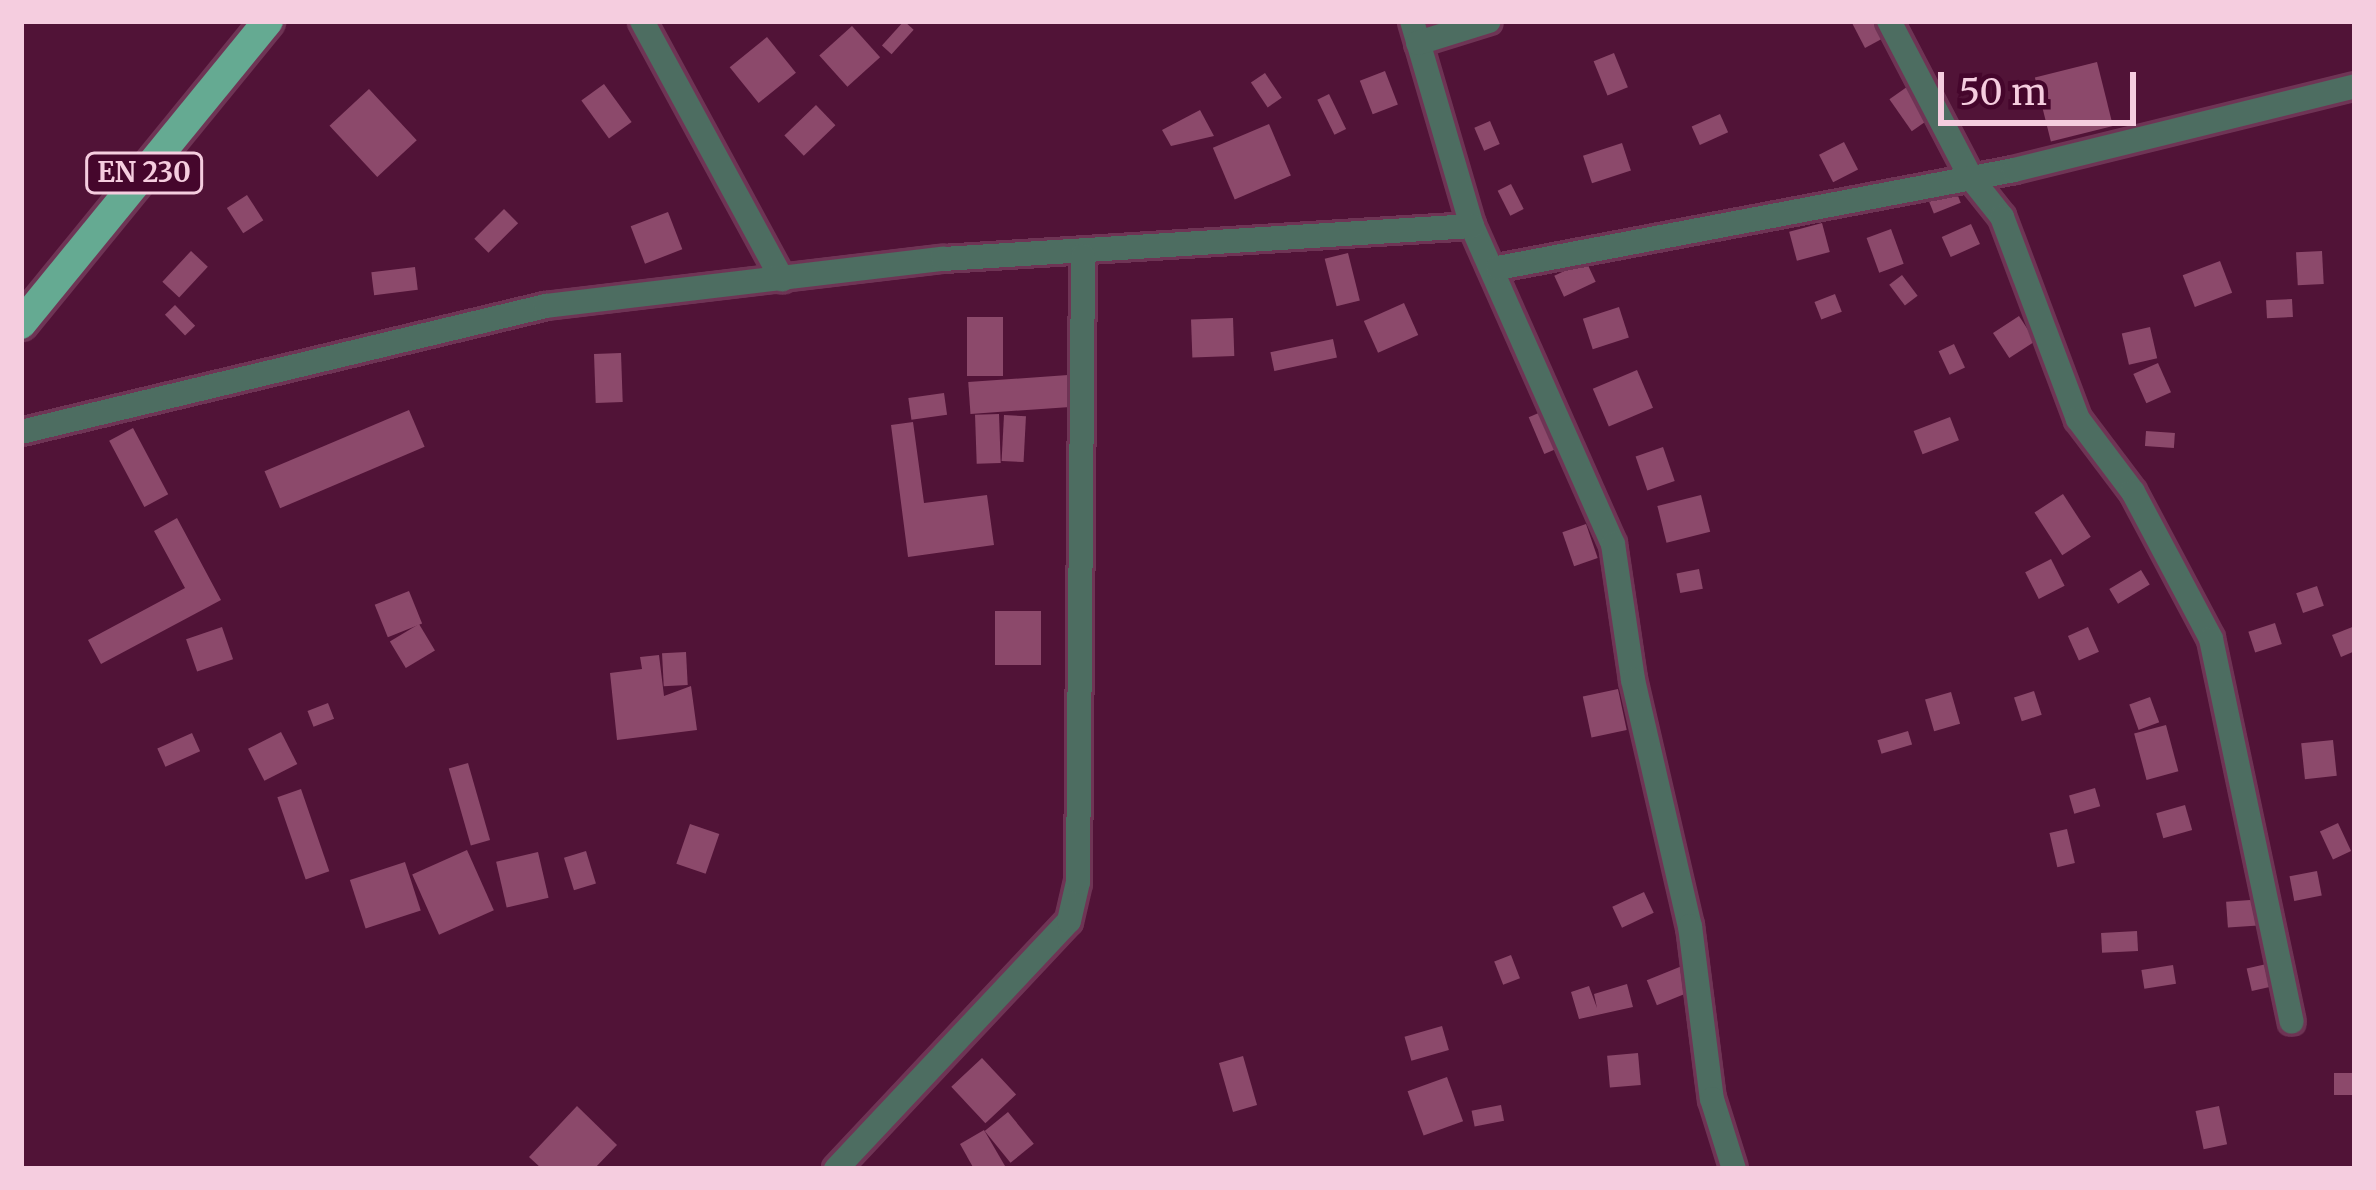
<!DOCTYPE html>
<html>
<head>
<meta charset="utf-8">
<style>
  body { margin:0 }
  #map { position:relative; width:2376px; height:1190px; overflow:hidden; background:#511337; font-family:Merriweather,serif }
  div>[style] { position:absolute }
  [style*='--x'] { left:calc(var(--x)*1px); top:calc(var(--y)*1px); width:calc(var(--w)*1px); rotate:calc(var(--a)*1deg) }
  .building>* { inset:0; background:#8c496b; transform-origin:0 0 }
  .roads { filter:drop-shadow(3px 0 #6f3455) drop-shadow(-3px 0 #6f3455) drop-shadow(0 3px #6f3455) drop-shadow(0 -3px #6f3455) }
  .minor>* { height:24px; margin:-12px; padding:0 12px; transform-origin:12px; border-radius:12px; background:#4d6d61 }
  .primary>* { height:30px; margin:-15px; padding:0 15px; transform-origin:15px; border-radius:15px; background:#65aa92 }
  span { translate:-50% -50%; white-space:nowrap; text-align:center; line-height:1.15; -webkit-text-stroke:9px #45062c; paint-order:stroke }
  .shield-label span { padding:3px 9px; background:#45062c; border:3px solid; border-radius:9px; -webkit-text-stroke-width:0 }
  .shield-label { font-size:27px; color:#f5cddf; font-weight:700 }
  .frame { position:absolute; inset:0; border:24px solid #f5cddf; pointer-events:none }
  .scale { position:absolute; left:1938px; top:72px; width:198px; height:54px; box-sizing:border-box; border:6px solid #f5cddf; border-top:0; padding-left:15px; font-size:36px; line-height:42px; white-space:nowrap; color:#f5cddf; -webkit-text-stroke:9px #45062c; paint-order:stroke }
</style>
</head>
<body>
<div id="map">
  <div class="building">
    <div style="left:904px;top:21px;width:13px;height:33px;rotate:42deg"></div>
    <div style="clip-path:polygon(1851px 21px,1881px 21px,1889px 35px,1865px 48px)"></div>
    <div style="left:852px;top:26px;width:42px;height:44px;rotate:48deg"></div>
    <div style="left:767px;top:37px;width:46px;height:48px;rotate:51deg"></div>
    <div style="left:1614px;top:53px;width:37px;height:22px;rotate:68deg"></div>
    <div style="left:2097px;top:62px;width:66px;height:64px;rotate:76deg"></div>
    <div style="left:1385px;top:71px;width:36px;height:27px;rotate:69deg"></div>
    <div style="left:1265px;top:73px;width:30px;height:17px;rotate:56deg"></div>
    <div style="left:1914px;top:82px;width:39px;height:30px;rotate:55deg"></div>
    <div style="left:604px;top:84px;width:47px;height:28px;rotate:54deg"></div>
    <div style="left:369px;top:89px;width:70px;height:54px;rotate:47deg"></div>
    <div style="left:1329px;top:94px;width:39px;height:13px;rotate:64deg"></div>
    <div style="left:816px;top:105px;width:28px;height:44px;rotate:46deg"></div>
    <div style="clip-path:polygon(1200px 110px,1214px 136px,1171px 146px,1162px 130px)"></div>
    <div style="left:1720px;top:114px;width:20px;height:31px;rotate:66deg"></div>
    <div style="left:1490px;top:121px;width:25px;height:17px;rotate:67deg"></div>
    <div style="left:1269px;top:124px;width:56px;height:61px;rotate:67deg"></div>
    <div style="left:1844px;top:142px;width:31px;height:28px;rotate:63deg"></div>
    <div style="left:1622px;top:143px;width:29px;height:41px;rotate:72deg"></div>
    <div style="left:1511px;top:184px;width:28px;height:15px;rotate:63deg"></div>
    <div style="left:1954px;top:186px;width:18px;height:29px;rotate:68deg"></div>
    <div style="left:247px;top:195px;width:30px;height:24px;rotate:57deg"></div>
    <div style="left:504px;top:209px;width:20px;height:42px;rotate:45deg"></div>
    <div style="left:668px;top:212px;width:40px;height:40px;rotate:69deg"></div>
    <div style="left:1822px;top:223px;width:30px;height:34px;rotate:75deg"></div>
    <div style="left:1971px;top:224px;width:22px;height:32px;rotate:66deg"></div>
    <div style="left:1891px;top:229px;width:37px;height:26px;rotate:70deg"></div>
    <div style="left:191px;top:251px;width:23px;height:42px;rotate:43deg"></div>
    <div style="left:2322px;top:251px;width:33px;height:26px;rotate:87deg"></div>
    <div style="left:1348px;top:253px;width:49px;height:24px;rotate:76deg"></div>
    <div style="left:1586px;top:261px;width:23px;height:35px;rotate:65deg"></div>
    <div style="left:2220px;top:261px;width:34px;height:40px;rotate:69deg"></div>
    <div style="left:415px;top:267px;width:23px;height:44px;rotate:83deg"></div>
    <div style="left:1902px;top:275px;width:26px;height:16px;rotate:53deg"></div>
    <div style="left:1835px;top:294px;width:19px;height:22px;rotate:69deg"></div>
    <div style="left:2292px;top:299px;width:18px;height:26px;rotate:87deg"></div>
    <div style="left:1404px;top:303px;width:35px;height:44px;rotate:66deg"></div>
    <div style="left:175px;top:305px;width:29px;height:14px;rotate:46deg"></div>
    <div style="left:1619px;top:307px;width:32px;height:38px;rotate:72deg"></div>
    <div style="left:2019px;top:316px;width:30px;height:31px;rotate:57deg"></div>
    <div style="left:967px;top:317px;width:36px;height:59px"></div>
    <div style="left:1233px;top:318px;width:38px;height:42px;rotate:88deg"></div>
    <div style="left:2150px;top:327px;width:32px;height:29px;rotate:77deg"></div>
    <div style="left:1333px;top:339px;width:19px;height:64px;rotate:78deg"></div>
    <div style="left:1954px;top:344px;width:26px;height:17px;rotate:65deg"></div>
    <div style="left:621px;top:353px;width:49px;height:27px;rotate:88deg"></div>
    <div style="left:2158px;top:363px;width:32px;height:27px;rotate:66deg"></div>
    <div style="left:1637px;top:370px;width:41px;height:48px;rotate:67deg"></div>
    <div style="left:1068px;top:375px;width:32px;height:100px;rotate:86deg"></div>
    <div style="left:944px;top:393px;width:22px;height:36px;rotate:82deg"></div>
    <div style="left:1548px;top:409px;width:40px;height:21px;rotate:67deg"></div>
    <div style="left:409px;top:410px;width:40px;height:157px;rotate:67deg"></div>
    <div style="left:999px;top:414px;width:49px;height:24px;rotate:88deg"></div>
    <div style="left:1004px;top:415px;width:22px;height:46px;rotate:3deg"></div>
    <div style="left:1950px;top:417px;width:25px;height:39px;rotate:69deg"></div>
    <div style="clip-path:polygon(913px 422px,924px 503px,987px 495px,994px 545px,908px 557px,891px 425px)"></div>
    <div style="left:133px;top:428px;width:75px;height:27px;rotate:62deg"></div>
    <div style="left:2146px;top:431px;width:29px;height:15px;rotate:4deg"></div>
    <div style="left:1663px;top:447px;width:36px;height:29px;rotate:71deg"></div>
    <div style="left:2063px;top:494px;width:51px;height:34px;rotate:57deg"></div>
    <div style="left:1701px;top:495px;width:38px;height:45px;rotate:76deg"></div>
    <div style="clip-path:polygon(177px 518px,221px 600px,101px 664px,88px 640px,185px 588px,154px 531px)"></div>
    <div style="left:1586px;top:524px;width:36px;height:25px;rotate:71deg"></div>
    <div style="left:2051px;top:559px;width:30px;height:29px;rotate:63deg"></div>
    <div style="left:1699px;top:569px;width:20px;height:23px;rotate:79deg"></div>
    <div style="left:2141px;top:570px;width:17px;height:37px;rotate:59deg"></div>
    <div style="left:2317px;top:586px;width:21px;height:22px;rotate:71deg"></div>
    <div style="left:409px;top:591px;width:35px;height:37px;rotate:68deg"></div>
    <div style="left:995px;top:611px;width:46px;height:54px"></div>
    <div style="left:2275px;top:623px;width:22px;height:28px;rotate:72deg"></div>
    <div style="left:419px;top:624px;width:31px;height:34px;rotate:59deg"></div>
    <div style="clip-path:polygon(2355px 626px,2355px 651px,2341px 657px,2332px 635px)"></div>
    <div style="left:222px;top:627px;width:34px;height:38px;rotate:71deg"></div>
    <div style="left:2088px;top:627px;width:27px;height:22px;rotate:66deg"></div>
    <div style="left:686px;top:652px;width:33px;height:24px;rotate:87deg"></div>
    <div style="clip-path:polygon(659px 655px,664px 696px,691px 686px,697px 730px,617px 740px,610px 673px,642px 669px,640px 657px)"></div>
    <div style="left:1618px;top:689px;width:42px;height:36px;rotate:78deg"></div>
    <div style="left:2034px;top:691px;width:25px;height:21px;rotate:72deg"></div>
    <div style="left:1951px;top:692px;width:33px;height:27px;rotate:74deg"></div>
    <div style="left:2150px;top:697px;width:27px;height:22px;rotate:70deg"></div>
    <div style="left:328px;top:703px;width:17px;height:22px;rotate:69deg"></div>
    <div style="left:2166px;top:725px;width:48px;height:33px;rotate:75deg"></div>
    <div style="left:1908px;top:731px;width:14px;height:32px;rotate:73deg"></div>
    <div style="left:281px;top:732px;width:36px;height:37px;rotate:63deg"></div>
    <div style="left:192px;top:733px;width:20px;height:38px;rotate:66deg"></div>
    <div style="left:2333px;top:740px;width:36px;height:32px;rotate:84deg"></div>
    <div style="left:468px;top:763px;width:80px;height:20px;rotate:74deg"></div>
    <div style="left:2095px;top:788px;width:19px;height:27px;rotate:74deg"></div>
    <div style="left:301px;top:789px;width:87px;height:25px;rotate:71deg"></div>
    <div style="left:2185px;top:805px;width:26px;height:30px;rotate:74deg"></div>
    <div style="left:2338px;top:823px;width:31px;height:20px;rotate:65deg"></div>
    <div style="left:690px;top:824px;width:31px;height:42px;rotate:19deg"></div>
    <div style="left:2067px;top:829px;width:35px;height:18px;rotate:77deg"></div>
    <div style="left:467px;top:850px;width:66px;height:60px;rotate:66deg"></div>
    <div style="left:586px;top:851px;width:34px;height:23px;rotate:73deg"></div>
    <div style="left:538px;top:852px;width:47px;height:43px;rotate:77deg"></div>
    <div style="left:405px;top:862px;width:51px;height:58px;rotate:72deg"></div>
    <div style="left:2317px;top:871px;width:25px;height:28px;rotate:79deg"></div>
    <div style="left:1644px;top:892px;width:23px;height:35px;rotate:65deg"></div>
    <div style="left:2264px;top:899px;width:26px;height:38px;rotate:86deg"></div>
    <div style="left:2137px;top:931px;width:20px;height:36px;rotate:87deg"></div>
    <div style="left:1511px;top:955px;width:25px;height:18px;rotate:69deg"></div>
    <div style="left:2271px;top:963px;width:23px;height:25px;rotate:77deg"></div>
    <div style="left:2173px;top:965px;width:19px;height:32px;rotate:81deg"></div>
    <div style="left:1682px;top:966px;width:27px;height:38px;rotate:68deg"></div>
    <div style="clip-path:polygon(1627px 984px,1633px 1007px,1579px 1019px,1571px 992px,1589px 986px,1597px 1008px,1594px 994px)"></div>
    <div style="left:1442px;top:1026px;width:25px;height:39px;rotate:74deg"></div>
    <div style="left:1638px;top:1053px;width:32px;height:31px;rotate:85deg"></div>
    <div style="left:1243px;top:1056px;width:51px;height:25px;rotate:74deg"></div>
    <div style="left:982px;top:1058px;width:50px;height:42px;rotate:47deg"></div>
    <div style="left:2355px;top:1073px;width:22px;height:21px;rotate:90deg"></div>
    <div style="left:1447px;top:1077px;width:47px;height:42px;rotate:70deg"></div>
    <div style="left:1501px;top:1105px;width:16px;height:30px;rotate:79deg"></div>
    <div style="clip-path:polygon(577px 1106px,617px 1145px,594px 1169px,542px 1169px,529px 1157px)"></div>
    <div style="left:2219px;top:1106px;width:39px;height:24px;rotate:78deg"></div>
    <div style="left:1008px;top:1112px;width:41px;height:30px;rotate:51deg"></div>
    <div style="clip-path:polygon(984px 1130px,1005px 1166px,1000px 1169px,974px 1169px,960px 1144px)"></div>
  </div>
  <div class="roads">
    <div class="minor">
      <div style="--x:642;--y:21;--w:294;--a:61.5"></div>
      <div style="--x:1412;--y:21;--w:214;--a:73.7"></div>
      <div style="--x:1472;--y:226;--w:348;--a:66.1"></div>
      <div style="--x:1613;--y:544;--w:137;--a:81.6"></div>
      <div style="--x:1633;--y:680;--w:253;--a:77"></div>
      <div style="--x:1690;--y:926;--w:174;--a:82.8"></div>
      <div style="--x:1712;--y:1099;--w:73;--a:72.6"></div>
      <div style="--x:1889;--y:21;--w:177;--a:62.4"></div>
      <div style="--x:1971;--y:178;--w:50;--a:51.5"></div>
      <div style="--x:2002;--y:217;--w:216;--a:69.4"></div>
      <div style="--x:2078;--y:419;--w:91;--a:53"></div>
      <div style="--x:2133;--y:492;--w:166;--a:62"></div>
      <div style="--x:2211;--y:639;--w:391;--a:78.1"></div>
      <div style="--x:1418;--y:43;--w:74;--a:-17.2"></div>
      <div style="--x:1498;--y:268;--w:525;--a:-10.75"></div>
      <div style="--x:2014;--y:170;--w:351;--a:-13.8"></div>
      <div style="--x:21;--y:432;--w:540;--a:-13.5"></div>
      <div style="--x:546;--y:306;--w:400;--a:-6.8"></div>
      <div style="--x:943;--y:259;--w:530;--a:-3.57"></div>
      <div style="--x:836;--y:1169;--w:340;--a:-46.8"></div>
      <div style="--x:1069;--y:921;--w:40;--a:-77"></div>
      <div style="--x:1078;--y:882;--w:626;--a:-89.54"></div>
    </div>
    <div class="primary">
      <div style="--x:21;--y:324;--w:391;--a:-50.8"></div>
    </div>
  </div>
  <div class="shield-label">
    <span style="left:144px;top:173px">EN 230</span>
  </div>
  <div class="frame"></div>
  <div class="scale">50 m</div>
</div>
</body>
</html>
